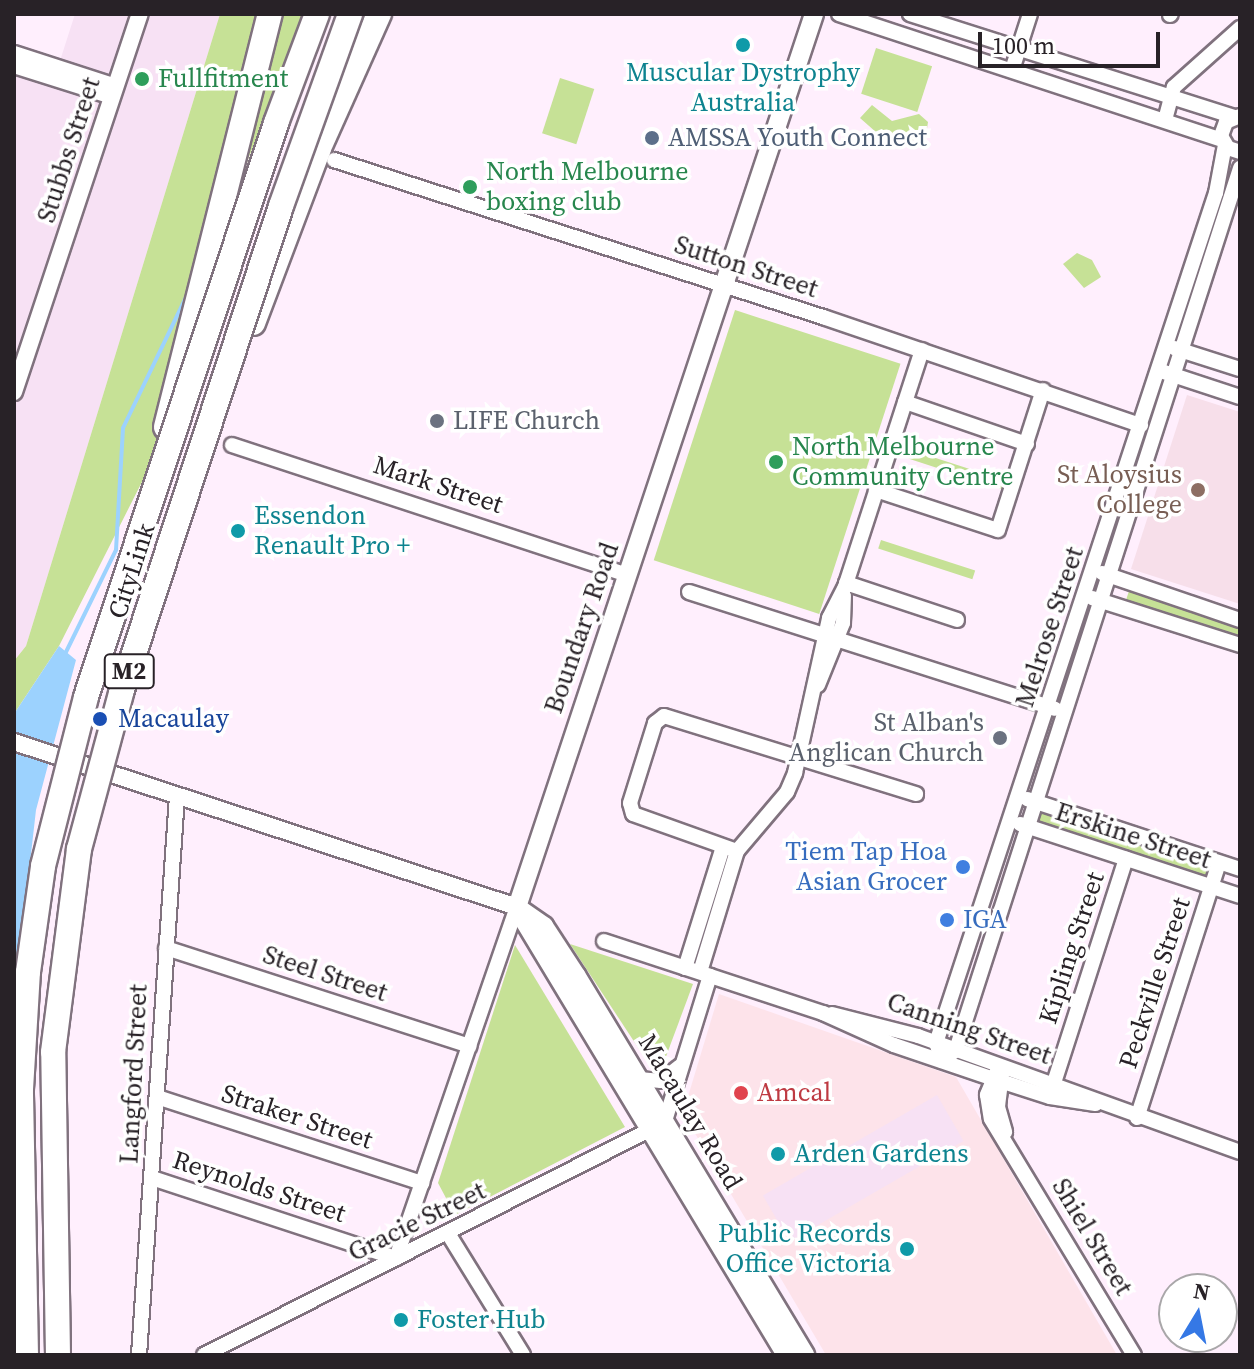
<!DOCTYPE html>
<html>
<head>
<meta charset="utf-8">
<style>
  body { margin:0 }
  #map { position:relative; width:1254px; height:1369px; overflow:hidden; background:#ffeffd; font-family:"Source Serif 4",serif }
  div>[style] { position:absolute }
  [style*='--x'] { left:calc(var(--x)*1px); top:calc(var(--y)*1px); width:calc(var(--w)*1px); rotate:calc(var(--a)*1deg) }
  .commercial>* { inset:0; background:#fde3ea }
  .built>* { inset:0; background:#f7e1f4; transform-origin:0 0 }
  .education>* { inset:0; background:#f7dfea }
  .green>* { inset:0; background:#c6e196; transform-origin:0 0 }
  .water>* { inset:0; background:#9cd2fe }
  .stream>* { height:4px; margin:-2px; padding:0 2px; transform-origin:2px; border-radius:2px; background:#9cd2fe }
  .roads { filter:drop-shadow(2px 0 #80727e) drop-shadow(-2px 0 #80727e) drop-shadow(0 2px #80727e) drop-shadow(0 -2px #80727e) }
  .minor>* { height:14px; margin:-7px; padding:0 7px; transform-origin:7px; border-radius:7px; background:#fff }
  .tertiary>* { height:16px; margin:-8px; padding:0 8px; transform-origin:8px; border-radius:8px; background:#fff }
  .secondary>* { height:18px; margin:-9px; padding:0 9px; transform-origin:9px; border-radius:9px; background:#fff }
  .motorway>* { height:24px; margin:-12px; padding:0 12px; transform-origin:12px; border-radius:12px; background:#fff }
  .bridges { filter:drop-shadow(2px 0 #80727e) drop-shadow(-2px 0 #80727e) drop-shadow(0 2px #80727e) drop-shadow(0 -2px #80727e) }
  .motorway-bridge>* { height:24px; margin:-12px; padding:0 12px; transform-origin:12px; border-radius:12px; background:#fff }
  .dots>* { width:22px; height:22px; translate:-50% -50%; box-sizing:border-box; border:4px solid #fff; border-radius:50% }
  span { translate:-50% -50%; white-space:nowrap; text-align:center; line-height:1.15; -webkit-text-stroke:7px #fff; paint-order:stroke }
  .shield-label span { padding:2px 6px; background:#fff; border:2px solid; border-radius:6px; -webkit-text-stroke-width:0 }
  .shield-label { font-size:24px; color:#282227; font-weight:700 }
  .culture-label { font-size:26px; color:#0d838f }
  .left { translate:0 -50%; text-align:left }
  .right { translate:-100% -50%; text-align:right }
  .leisure-label { font-size:26px; color:#27864d }
  .service-label { font-size:26px; color:#4e5e75 }
  .street-label { font-size:26px; color:#282227 }
  .worship-label { font-size:26px; color:#5b616d }
  .education-label { font-size:26px; color:#785e54 }
  .transit-label { font-size:26px; color:#164399 }
  .shop-label { font-size:26px; color:#366cbe }
  .health-label { font-size:26px; color:#be3a42 }
  .frame { position:absolute; inset:0; border:16px solid #282227; pointer-events:none }
  .north { position:absolute; left:1158px; top:1273px; width:80px; height:80px; box-sizing:border-box; background:#fff; border:2px solid #a9a7a9; border-radius:50%; rotate:10deg; font-size:22px; font-weight:700; line-height:32px; text-align:center; color:#282227 }
  .north::after { content:''; display:block; margin:auto; width:28px; height:36px; background:#3578e5; clip-path:polygon(50% 0,100% 100%,50% 72%,0 100%) }
  .scale { position:absolute; left:978px; top:32px; width:182px; height:36px; box-sizing:border-box; border:4px solid #282227; border-top:0; padding-left:10px; font-size:24px; line-height:28px; white-space:nowrap; color:#282227; -webkit-text-stroke:6px #fff; paint-order:stroke }
</style>
</head>
<body>
<div id="map">
  <div class="commercial">
    <div style="clip-path:polygon(719px 994px,956px 1077px,1117px 1355px,826px 1355px,683px 1113px)"></div>
  </div>
  <div class="built">
    <div style="clip-path:polygon(75px 14px,220px 14px,26px 646px,14px 661px,14px 53px,58px 67px)"></div>
    <div style="left:937px;top:1095px;width:53px;height:201px;rotate:60deg"></div>
  </div>
  <div class="education">
    <div style="clip-path:polygon(1187px 395px,1240px 412px,1240px 604px,1131px 569px)"></div>
  </div>
  <div class="green">
    <div style="clip-path:polygon(220px 14px,306px 14px,249px 157px,150px 466px,59px 646px,14px 714px,14px 661px,26px 646px)"></div>
    <div style="left:876px;top:48px;width:59px;height:48px;rotate:18deg"></div>
    <div style="left:560px;top:78px;width:36px;height:58px;rotate:18deg"></div>
    <div style="clip-path:polygon(872px 105px,892px 121px,919px 114px,928px 122px,926px 135px,894px 148px,860px 118px)"></div>
    <div style="clip-path:polygon(1077px 253px,1092px 260px,1101px 277px,1084px 288px,1063px 264px)"></div>
    <div style="left:735px;top:310px;width:174px;height:263px;rotate:18deg"></div>
    <div style="left:911px;top:450px;width:99px;height:9px;rotate:18deg"></div>
    <div style="left:881px;top:540px;width:99px;height:9px;rotate:18deg"></div>
    <div style="left:1129px;top:591px;width:117px;height:13px;rotate:18deg"></div>
    <div style="left:1041px;top:812px;width:179px;height:12px;rotate:19deg"></div>
    <div style="clip-path:polygon(570px 944px,693px 984px,658px 1078px)"></div>
    <div style="clip-path:polygon(515px 945px,625px 1127px,455px 1215px,438px 1183px)"></div>
  </div>
  <div class="water">
    <div style="clip-path:polygon(59px 646px,76px 660px,36px 810px,14px 1003px,14px 714px)"></div>
  </div>
  <div class="stream">
    <div style="--x:66;--y:652;--w:114;--a:-63.9"></div>
    <div style="--x:116;--y:550;--w:122;--a:-86.7"></div>
    <div style="--x:123;--y:428;--w:150;--a:-64.3"></div>
  </div>
  <div class="roads">
    <div class="minor">
      <div style="--x:839;--y:14;--w:403;--a:18.2"></div>
      <div style="--x:910;--y:14;--w:340;--a:17.6"></div>
      <div style="--x:1170;--y:15;--w:1;--a:-45"></div>
      <div style="--x:14;--y:53;--w:107;--a:17.9"></div>
      <div style="--x:14;--y:66;--w:103;--a:17.6"></div>
      <div style="--x:1012;--y:70;--w:59;--a:-72.2"></div>
      <div style="--x:1240;--y:116;--w:15;--a:157"></div>
      <div style="--x:1226;--y:122;--w:15;--a:110"></div>
      <div style="--x:1221;--y:136;--w:14;--a:60"></div>
      <div style="--x:1228;--y:148;--w:13;--a:18"></div>
      <div style="--x:1165;--y:120;--w:34;--a:-75"></div>
      <div style="--x:1174;--y:87;--w:89;--a:-41.8"></div>
      <div style="--x:334;--y:160;--w:514;--a:17.8"></div>
      <div style="--x:823;--y:317;--w:336;--a:18.8"></div>
      <div style="--x:1174;--y:348;--w:69;--a:17.7"></div>
      <div style="--x:1164;--y:372;--w:80;--a:18.2"></div>
      <div style="--x:905;--y:402;--w:129;--a:19"></div>
      <div style="--x:232;--y:445;--w:417;--a:18.2"></div>
      <div style="--x:876;--y:490;--w:128;--a:18.2"></div>
      <div style="--x:998;--y:530;--w:147;--a:-72.2"></div>
      <div style="--x:1102;--y:573;--w:146;--a:18.8"></div>
      <div style="--x:846;--y:583;--w:117;--a:18.4"></div>
      <div style="--x:689;--y:592;--w:384;--a:17.7"></div>
      <div style="--x:1092;--y:598;--w:155;--a:17.6"></div>
      <div style="--x:818;--y:685;--w:67;--a:-68"></div>
      <div style="--x:843;--y:623;--w:27;--a:-88"></div>
      <div style="--x:1027;--y:799;--w:224;--a:18.2"></div>
      <div style="--x:1020;--y:824;--w:231;--a:18.1"></div>
      <div style="--x:737;--y:851;--w:110;--a:-160.4"></div>
      <div style="--x:633;--y:814;--w:11;--a:-105"></div>
      <div style="--x:630;--y:803;--w:84;--a:-72.6"></div>
      <div style="--x:655;--y:723;--w:11;--a:-38"></div>
      <div style="--x:664;--y:716;--w:264;--a:17.2"></div>
      <div style="--x:604;--y:941;--w:231;--a:18.2"></div>
      <div style="--x:823;--y:1013;--w:78;--a:24.3"></div>
      <div style="--x:894;--y:1045;--w:102;--a:18.8"></div>
      <div style="--x:991;--y:1078;--w:62;--a:17.9"></div>
      <div style="--x:1050;--y:1097;--w:46;--a:8.8"></div>
      <div style="--x:166;--y:948;--w:319;--a:17.9"></div>
      <div style="--x:685;--y:968;--w:127;--a:-72.6"></div>
      <div style="--x:700;--y:972;--w:127;--a:-73"></div>
      <div style="--x:737;--y:851;--w:77;--a:-49.7"></div>
      <div style="--x:787;--y:792;--w:21;--a:-67"></div>
      <div style="--x:795;--y:773;--w:159;--a:-77.6"></div>
      <div style="--x:829;--y:618;--w:35;--a:-63"></div>
      <div style="--x:845;--y:587;--w:249;--a:-72"></div>
      <div style="--x:832;--y:1014;--w:89;--a:14.3"></div>
      <div style="--x:918;--y:1036;--w:342;--a:19.8"></div>
      <div style="--x:942;--y:1061;--w:19;--a:-108"></div>
      <div style="--x:936;--y:1043;--w:895;--a:-71.77"></div>
      <div style="--x:1216;--y:193;--w:49;--a:-79.4"></div>
      <div style="--x:942;--y:1061;--w:18;--a:-38"></div>
      <div style="--x:956;--y:1050;--w:17;--a:-73"></div>
      <div style="--x:961;--y:1034;--w:910;--a:-72.14"></div>
      <div style="--x:997;--y:1071;--w:26;--a:113"></div>
      <div style="--x:987;--y:1095;--w:24;--a:81"></div>
      <div style="--x:991;--y:1119;--w:276;--a:58.8"></div>
      <div style="--x:1002;--y:1074;--w:33;--a:97"></div>
      <div style="--x:998;--y:1107;--w:26;--a:74"></div>
      <div style="--x:639;--y:1079;--w:22;--a:5"></div>
      <div style="--x:661;--y:1081;--w:23;--a:-38"></div>
      <div style="--x:1052;--y:1089;--w:242;--a:-72.2"></div>
      <div style="--x:157;--y:1097;--w:279;--a:18"></div>
      <div style="--x:1137;--y:1118;--w:268;--a:-72.2"></div>
      <div style="--x:665;--y:1121;--w:152;--a:-72.8"></div>
      <div style="--x:152;--y:1178;--w:257;--a:18.2"></div>
      <div style="--x:396;--y:1258;--w:371;--a:-71"></div>
      <div style="--x:449;--y:1235;--w:141;--a:58.3"></div>
      <div style="--x:139;--y:1355;--w:560;--a:-86.11"></div>
      <div style="--x:204;--y:1355;--w:499;--a:-26.8"></div>
    </div>
    <div class="tertiary">
      <div style="--x:14;--y:392;--w:398;--a:-71.6"></div>
      <div style="--x:14;--y:742;--w:529;--a:18.16"></div>
    </div>
    <div class="secondary">
      <div style="--x:517;--y:907;--w:941;--a:-71.6"></div>
      <div style="--x:517;--y:907;--w:33;--a:35"></div>
      <div style="--x:544;--y:926;--w:59;--a:56.9"></div>
      <div style="--x:576;--y:975;--w:444;--a:58.9"></div>
      <div style="--x:517;--y:909;--w:521;--a:58.9"></div>
    </div>
    <div class="motorway">
      <div style="--x:253;--y:323;--w:187;--a:-69.3"></div>
      <div style="--x:319;--y:148;--w:147;--a:-65.9"></div>
      <div style="--x:166;--y:427;--w:426;--a:-75.9"></div>
    </div>
  </div>
  <div class="bridges">
    <div class="motorway-bridge">
      <div style="--x:26;--y:1355;--w:266;--a:-91.1"></div>
      <div style="--x:21;--y:1089;--w:117;--a:-86.6"></div>
      <div style="--x:28;--y:972;--w:107;--a:-81.9"></div>
      <div style="--x:43;--y:866;--w:174;--a:-75.7"></div>
      <div style="--x:86;--y:697;--w:605;--a:-71.68"></div>
      <div style="--x:276;--y:123;--w:116;--a:-69.4"></div>
      <div style="--x:58;--y:1355;--w:303;--a:-90.9"></div>
      <div style="--x:53;--y:1052;--w:205;--a:-82.7"></div>
      <div style="--x:79;--y:849;--w:162;--a:-74.9"></div>
      <div style="--x:121;--y:693;--w:513;--a:-71.81"></div>
      <div style="--x:281;--y:206;--w:204;--a:-70.2"></div>
    </div>
  </div>
  <div class="dots">
    <div style="left:743px;top:45px;background:#0f9aa8"></div>
    <div style="left:142px;top:79px;background:#2e9e5b"></div>
    <div style="left:652px;top:138px;background:#5c6f8a"></div>
    <div style="left:470px;top:187px;background:#2e9e5b"></div>
    <div style="left:437px;top:421px;background:#6b7280"></div>
    <div style="left:776px;top:462px;background:#2e9e5b"></div>
    <div style="left:1198px;top:490px;background:#8d6e63"></div>
    <div style="left:238px;top:531px;background:#0f9aa8"></div>
    <div style="left:100px;top:719px;background:#1a4fb4"></div>
    <div style="left:1000px;top:738px;background:#6b7280"></div>
    <div style="left:963px;top:867px;background:#3f7fe0"></div>
    <div style="left:947px;top:920px;background:#3f7fe0"></div>
    <div style="left:741px;top:1093px;background:#e0444e"></div>
    <div style="left:778px;top:1154px;background:#0f9aa8"></div>
    <div style="left:907px;top:1249px;background:#0f9aa8"></div>
    <div style="left:401px;top:1320px;background:#0f9aa8"></div>
  </div>
  <div class="shield-label">
    <span style="left:129px;top:671px">M2</span>
  </div>
  <div class="culture-label">
    <span style="left:743px;top:88px">Muscular Dystrophy<br>Australia</span>
    <span class="left" style="left:254px;top:531px">Essendon<br>Renault Pro +</span>
    <span class="left" style="left:794px;top:1154px">Arden Gardens</span>
    <span class="right" style="left:891px;top:1249px">Public Records<br>Office Victoria</span>
    <span class="left" style="left:417px;top:1320px">Foster Hub</span>
  </div>
  <div class="leisure-label">
    <span class="left" style="left:158px;top:79px">Fullfitment</span>
    <span class="left" style="left:486px;top:187px">North Melbourne<br>boxing club</span>
    <span class="left" style="left:792px;top:462px">North Melbourne<br>Community Centre</span>
  </div>
  <div class="service-label">
    <span class="left" style="left:668px;top:138px">AMSSA Youth Connect</span>
  </div>
  <div class="street-label">
    <span style="left:69px;top:150px;rotate:-72deg">Stubbs Street</span>
    <span style="left:746px;top:267px;rotate:18deg">Sutton Street</span>
    <span style="left:438px;top:485px;rotate:18deg">Mark Street</span>
    <span style="left:132px;top:571px;rotate:-72deg">CityLink</span>
    <span style="left:1050px;top:627px;rotate:-72deg">Melrose Street</span>
    <span style="left:582px;top:628px;rotate:-71deg">Boundary Road</span>
    <span style="left:1133px;top:836px;rotate:18deg">Erskine Street</span>
    <span style="left:1072px;top:948px;rotate:-72deg">Kipling Street</span>
    <span style="left:325px;top:974px;rotate:18deg">Steel Street</span>
    <span style="left:1155px;top:983px;rotate:-72deg">Peckville Street</span>
    <span style="left:969px;top:1029px;rotate:19deg">Canning Street</span>
    <span style="left:134px;top:1074px;rotate:-87deg">Langford Street</span>
    <span style="left:690px;top:1112px;rotate:59deg">Macaulay Road</span>
    <span style="left:297px;top:1117px;rotate:18deg">Straker Street</span>
    <span style="left:259px;top:1187px;rotate:18deg">Reynolds Street</span>
    <span style="left:417px;top:1222px;rotate:-26deg">Gracie Street</span>
    <span style="left:1092px;top:1237px;rotate:59deg">Shiel Street</span>
  </div>
  <div class="worship-label">
    <span class="left" style="left:453px;top:421px">LIFE Church</span>
    <span class="right" style="left:984px;top:738px">St Alban's<br>Anglican Church</span>
  </div>
  <div class="education-label">
    <span class="right" style="left:1182px;top:490px">St Aloysius<br>College</span>
  </div>
  <div class="transit-label">
    <span class="left" style="left:118px;top:719px">Macaulay</span>
  </div>
  <div class="shop-label">
    <span class="right" style="left:947px;top:867px">Tiem Tap Hoa<br>Asian Grocer</span>
    <span class="left" style="left:963px;top:920px">IGA</span>
  </div>
  <div class="health-label">
    <span class="left" style="left:757px;top:1093px">Amcal</span>
  </div>
  <div class="frame"></div>
  <div class="north">N</div>
  <div class="scale">100 m</div>
</div>
</body>
</html>
